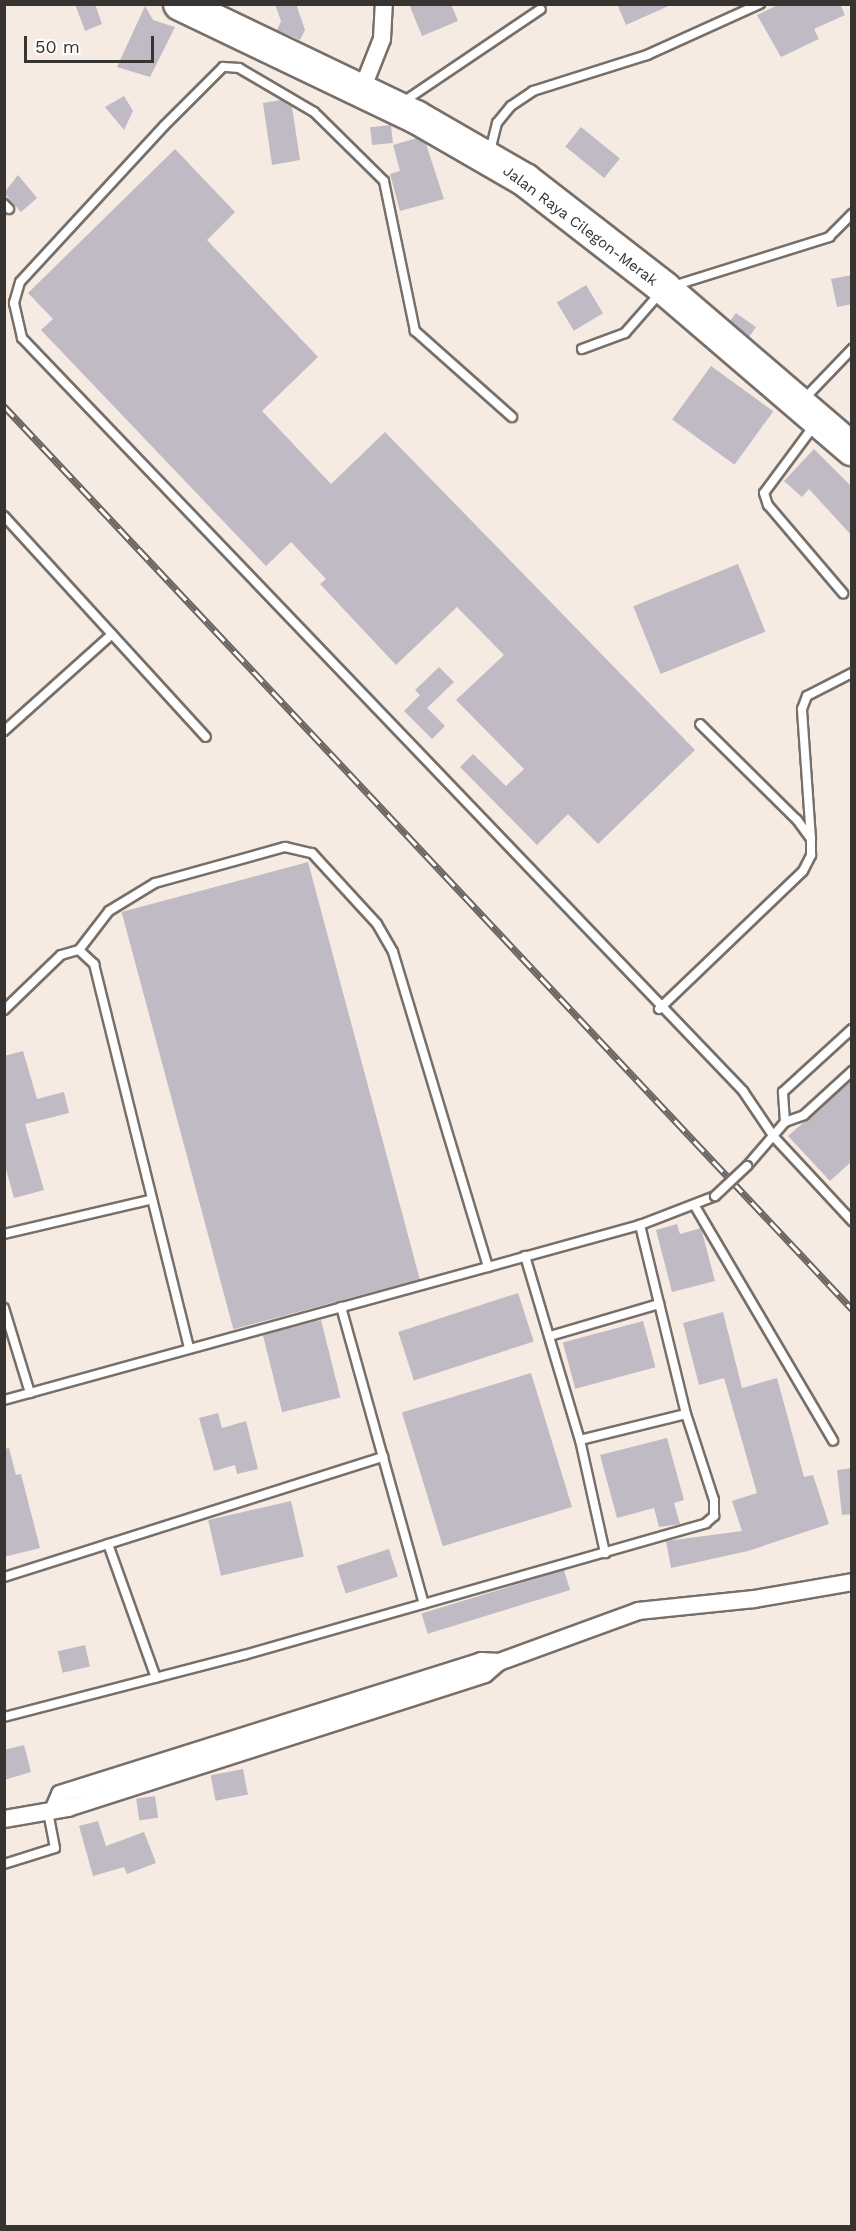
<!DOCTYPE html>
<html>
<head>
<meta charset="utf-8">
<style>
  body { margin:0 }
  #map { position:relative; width:856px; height:2231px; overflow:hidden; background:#f6ebe3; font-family:"Work Sans",sans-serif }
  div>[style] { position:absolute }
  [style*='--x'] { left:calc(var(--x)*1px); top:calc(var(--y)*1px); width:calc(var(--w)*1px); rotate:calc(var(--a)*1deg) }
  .building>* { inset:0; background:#c0bac4; transform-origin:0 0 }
  .roads { filter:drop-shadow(2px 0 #786f68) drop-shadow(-2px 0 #786f68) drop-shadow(0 2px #786f68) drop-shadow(0 -2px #786f68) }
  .lane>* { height:8px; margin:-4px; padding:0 4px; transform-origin:4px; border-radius:4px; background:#fff }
  .street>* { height:16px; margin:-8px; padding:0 8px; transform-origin:8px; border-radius:8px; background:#fff }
  .highway>* { height:32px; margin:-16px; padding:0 16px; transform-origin:16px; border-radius:16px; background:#fff }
  .rail>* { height:7px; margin-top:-3.5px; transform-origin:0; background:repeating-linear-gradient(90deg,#fff 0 14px,#6b6561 0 28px); box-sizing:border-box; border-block:2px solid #6b6561 }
  .bridges { filter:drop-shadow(2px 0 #786f68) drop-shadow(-2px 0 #786f68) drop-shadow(0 2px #786f68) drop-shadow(0 -2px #786f68) }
  .lane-bridge>* { height:8px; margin:-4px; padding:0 4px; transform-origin:4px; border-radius:4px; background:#fff }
  span { translate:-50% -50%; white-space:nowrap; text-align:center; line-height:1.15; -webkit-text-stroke:4.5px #fff; paint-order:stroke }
  .street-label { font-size:15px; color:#373330 }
  .frame { position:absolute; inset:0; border:6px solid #373330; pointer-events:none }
  .scale { position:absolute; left:24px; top:36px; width:130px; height:27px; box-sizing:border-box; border:3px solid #373330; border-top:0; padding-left:8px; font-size:18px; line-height:21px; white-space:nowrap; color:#373330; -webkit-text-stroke:4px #fff; paint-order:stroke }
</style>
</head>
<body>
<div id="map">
  <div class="building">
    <div style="clip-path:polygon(75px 4px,95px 4px,102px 24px,85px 31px)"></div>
    <div style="clip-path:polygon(275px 4px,296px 4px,305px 30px,300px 40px,277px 30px,281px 21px)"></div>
    <div style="clip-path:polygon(409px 4px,451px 4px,458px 21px,422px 36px)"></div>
    <div style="clip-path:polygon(617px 4px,673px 4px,626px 25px)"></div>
    <div style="clip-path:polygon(780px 4px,840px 4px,845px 15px,814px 29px,819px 39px,781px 57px,757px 15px)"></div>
    <div style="clip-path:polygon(145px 6px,153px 20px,175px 27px,150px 77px,117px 67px)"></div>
    <div style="clip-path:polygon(124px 96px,133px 111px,124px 130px,105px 107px)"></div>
    <div style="clip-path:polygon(281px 100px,292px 107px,300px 160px,272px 165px,263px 103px)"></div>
    <div style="left:391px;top:125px;width:18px;height:21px;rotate:84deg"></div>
    <div style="left:581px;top:127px;width:50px;height:25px;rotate:39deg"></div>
    <div style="clip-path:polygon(417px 138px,426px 144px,444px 199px,400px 211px,390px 174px,400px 171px,393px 145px)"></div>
    <div style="clip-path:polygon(175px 149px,235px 212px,207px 240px,318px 357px,262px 411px,331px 484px,385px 432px,695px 750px,598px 844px,568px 814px,537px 845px,460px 767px,473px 754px,506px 786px,524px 769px,456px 700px,504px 655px,457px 607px,396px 665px,320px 584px,326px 579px,291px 542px,266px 566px,41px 330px,53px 319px,28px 293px)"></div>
    <div style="clip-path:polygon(18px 175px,37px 198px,21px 212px,4px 193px)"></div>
    <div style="clip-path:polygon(852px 275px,852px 304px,837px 307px,831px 279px)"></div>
    <div style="left:586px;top:285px;width:33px;height:34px;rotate:59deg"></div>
    <div style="clip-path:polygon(736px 313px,756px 327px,749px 337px,730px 321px)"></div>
    <div style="left:711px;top:366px;width:77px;height:66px;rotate:36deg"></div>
    <div style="clip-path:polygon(814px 449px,852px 487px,852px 536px,809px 489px,802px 497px,784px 481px)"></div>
    <div style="left:738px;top:564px;width:73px;height:113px;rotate:68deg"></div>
    <div style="clip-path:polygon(439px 667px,454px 682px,427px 708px,445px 726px,432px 739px,404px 711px,420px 695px,415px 690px)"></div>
    <div style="left:308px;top:862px;width:432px;height:193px;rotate:75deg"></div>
    <div style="clip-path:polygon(23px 1051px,37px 1099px,64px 1092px,69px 1113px,25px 1124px,44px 1190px,14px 1198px,4px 1162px,4px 1056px)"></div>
    <div style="clip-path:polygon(852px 1080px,852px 1161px,830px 1181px,788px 1136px)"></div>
    <div style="clip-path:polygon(677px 1224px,680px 1234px,701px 1228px,715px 1281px,672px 1292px,656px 1230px)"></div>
    <div style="left:518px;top:1293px;width:51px;height:126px;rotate:72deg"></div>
    <div style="clip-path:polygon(723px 1312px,742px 1388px,777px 1378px,804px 1477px,813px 1475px,829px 1524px,748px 1551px,671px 1568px,666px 1541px,742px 1531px,732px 1501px,757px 1493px,724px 1378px,699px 1385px,683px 1323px)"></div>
    <div style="left:321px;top:1320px;width:80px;height:60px;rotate:76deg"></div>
    <div style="left:643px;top:1321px;width:48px;height:83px;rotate:75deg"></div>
    <div style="left:531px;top:1373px;width:140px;height:135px;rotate:73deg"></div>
    <div style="clip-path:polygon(218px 1413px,222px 1428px,246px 1421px,258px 1469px,237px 1474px,235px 1465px,214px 1471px,199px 1418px)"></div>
    <div style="clip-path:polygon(667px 1438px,684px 1500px,674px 1503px,680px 1524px,659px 1527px,654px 1508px,617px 1518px,600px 1455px)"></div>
    <div style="clip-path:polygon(9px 1448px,16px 1475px,21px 1474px,40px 1548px,4px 1557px,4px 1449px)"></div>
    <div style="clip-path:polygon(852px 1468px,852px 1514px,842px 1515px,837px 1470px)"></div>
    <div style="left:291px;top:1501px;width:57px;height:85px;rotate:77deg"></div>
    <div style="left:389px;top:1549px;width:29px;height:55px;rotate:72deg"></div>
    <div style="left:564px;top:1570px;width:21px;height:149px;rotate:73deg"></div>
    <div style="left:85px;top:1645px;width:22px;height:28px;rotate:77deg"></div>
    <div style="clip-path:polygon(24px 1745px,31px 1772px,4px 1780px,4px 1750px)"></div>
    <div style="left:243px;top:1769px;width:26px;height:33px;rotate:79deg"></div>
    <div style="left:155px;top:1796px;width:22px;height:19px;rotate:82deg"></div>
    <div style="clip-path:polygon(98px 1821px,106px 1846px,144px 1832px,156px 1863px,127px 1874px,124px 1867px,93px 1876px,79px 1826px)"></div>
  </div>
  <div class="roads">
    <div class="lane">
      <div style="--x:403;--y:102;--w:166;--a:-34"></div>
      <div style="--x:490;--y:151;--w:29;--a:-76"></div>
      <div style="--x:497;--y:123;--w:22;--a:-51"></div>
      <div style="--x:511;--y:106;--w:27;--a:-34"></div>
      <div style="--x:533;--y:91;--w:120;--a:-17.5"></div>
      <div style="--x:647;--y:55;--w:124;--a:-24.3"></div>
      <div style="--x:4;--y:204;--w:7;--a:45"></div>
      <div style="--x:673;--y:286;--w:164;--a:-17.4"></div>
      <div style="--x:829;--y:237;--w:33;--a:-45"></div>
      <div style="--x:582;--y:349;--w:46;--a:-20.4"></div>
      <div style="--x:625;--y:333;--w:53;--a:-48.8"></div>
      <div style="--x:803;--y:400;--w:71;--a:-46.1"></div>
      <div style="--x:512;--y:417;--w:130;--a:-138.4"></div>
      <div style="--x:415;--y:331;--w:153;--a:-101.7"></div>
      <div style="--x:384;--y:181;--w:98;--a:-135.4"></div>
      <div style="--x:314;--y:112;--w:87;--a:-149.6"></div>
      <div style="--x:239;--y:68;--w:16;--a:-176"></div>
      <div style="--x:223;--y:67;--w:83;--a:135"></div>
      <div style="--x:164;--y:126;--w:212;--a:132.7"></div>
      <div style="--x:20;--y:282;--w:22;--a:106"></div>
      <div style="--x:14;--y:303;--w:36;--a:77"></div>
      <div style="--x:22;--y:338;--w:1043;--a:46.24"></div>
      <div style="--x:743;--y:1091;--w:55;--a:56"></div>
      <div style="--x:774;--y:1137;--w:115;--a:47.1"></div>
      <div style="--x:816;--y:423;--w:87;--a:126.6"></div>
      <div style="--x:764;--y:493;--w:13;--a:72"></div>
      <div style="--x:768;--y:505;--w:116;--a:49.6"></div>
      <div style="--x:4;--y:516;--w:299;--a:47.6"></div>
      <div style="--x:4;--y:731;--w:145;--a:-41.9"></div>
      <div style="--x:811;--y:839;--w:130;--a:-94"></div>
      <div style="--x:802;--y:709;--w:14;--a:-69"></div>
      <div style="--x:807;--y:696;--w:51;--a:-27.1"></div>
      <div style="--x:79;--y:950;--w:49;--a:-52.4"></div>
      <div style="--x:109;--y:911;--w:54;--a:-31.3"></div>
      <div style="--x:155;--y:883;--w:135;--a:-15.5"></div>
      <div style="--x:285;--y:847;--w:28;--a:13"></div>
      <div style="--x:312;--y:853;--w:96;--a:47.5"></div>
      <div style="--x:377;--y:924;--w:32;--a:60"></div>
      <div style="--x:393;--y:952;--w:329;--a:73.2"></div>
      <div style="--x:659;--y:1009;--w:199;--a:-43.8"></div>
      <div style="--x:803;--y:871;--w:18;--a:-63"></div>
      <div style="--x:811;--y:855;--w:16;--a:-90"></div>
      <div style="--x:811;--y:839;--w:24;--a:-126"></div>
      <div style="--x:797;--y:820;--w:136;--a:-135.3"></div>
      <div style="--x:4;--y:1010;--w:79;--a:-44"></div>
      <div style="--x:61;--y:955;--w:19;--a:-16"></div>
      <div style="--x:79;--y:950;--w:21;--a:43"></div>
      <div style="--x:94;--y:964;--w:396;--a:76.1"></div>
      <div style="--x:785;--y:1122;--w:30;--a:-94"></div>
      <div style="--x:783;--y:1092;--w:93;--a:-42.4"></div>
      <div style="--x:747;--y:1166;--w:58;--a:-49.2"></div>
      <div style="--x:785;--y:1122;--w:20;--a:-20"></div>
      <div style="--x:804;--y:1115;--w:65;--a:-42.5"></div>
      <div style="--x:696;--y:1208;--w:270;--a:59.5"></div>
      <div style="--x:4;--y:1234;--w:149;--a:-13.2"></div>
      <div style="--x:525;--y:1256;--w:192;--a:73.4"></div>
      <div style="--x:580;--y:1440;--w:116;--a:77.5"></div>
      <div style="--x:341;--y:1307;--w:308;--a:74.4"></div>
      <div style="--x:4;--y:1308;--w:89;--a:73"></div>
      <div style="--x:550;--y:1336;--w:114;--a:-16.4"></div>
      <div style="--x:4;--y:1400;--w:660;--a:-15.38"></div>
      <div style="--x:640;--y:1225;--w:80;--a:-21.1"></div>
      <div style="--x:580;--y:1440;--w:109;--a:-13.8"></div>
      <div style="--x:108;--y:1544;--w:142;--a:70.3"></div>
      <div style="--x:4;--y:1577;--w:398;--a:-17.6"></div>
      <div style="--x:4;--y:1717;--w:248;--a:-14.5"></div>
      <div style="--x:244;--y:1655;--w:480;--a:-15.9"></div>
      <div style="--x:706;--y:1523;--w:11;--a:-41"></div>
      <div style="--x:714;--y:1516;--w:16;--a:-90"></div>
      <div style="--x:714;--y:1500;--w:90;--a:-108"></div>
      <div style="--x:686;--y:1414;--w:195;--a:-103.7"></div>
      <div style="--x:4;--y:1864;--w:53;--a:-17.4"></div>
      <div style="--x:55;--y:1848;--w:38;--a:-101"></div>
    </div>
    <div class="street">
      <div style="--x:361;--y:92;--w:57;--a:-68.4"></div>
      <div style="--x:382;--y:39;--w:35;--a:-87"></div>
      <div style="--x:55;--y:1806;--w:13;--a:-67"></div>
      <div style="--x:60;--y:1794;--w:442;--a:-17.5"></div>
      <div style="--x:481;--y:1661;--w:18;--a:3"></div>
      <div style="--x:4;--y:1819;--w:65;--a:-9.8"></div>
      <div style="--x:68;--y:1808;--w:438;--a:-17.8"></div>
      <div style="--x:485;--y:1674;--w:18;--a:-41"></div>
      <div style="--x:499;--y:1662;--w:148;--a:-20.1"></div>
      <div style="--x:638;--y:1611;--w:117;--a:-5.9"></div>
      <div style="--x:754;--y:1599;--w:99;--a:-9.8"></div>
    </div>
    <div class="highway">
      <div style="--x:180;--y:4;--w:262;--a:25.6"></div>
      <div style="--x:416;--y:117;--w:126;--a:30"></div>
      <div style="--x:525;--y:180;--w:176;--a:37.8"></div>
      <div style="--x:664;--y:288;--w:248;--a:40.6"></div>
    </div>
  </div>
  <div class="rail">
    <div style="--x:4;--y:406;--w:1239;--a:46.8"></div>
  </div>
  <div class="bridges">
    <div class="lane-bridge">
      <div style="--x:715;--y:1196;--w:44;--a:-43.2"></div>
    </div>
  </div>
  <div class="street-label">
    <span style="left:580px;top:226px;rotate:37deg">Jalan Raya Cilegon-Merak</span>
  </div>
  <div class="frame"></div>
  <div class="scale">50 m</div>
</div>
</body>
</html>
